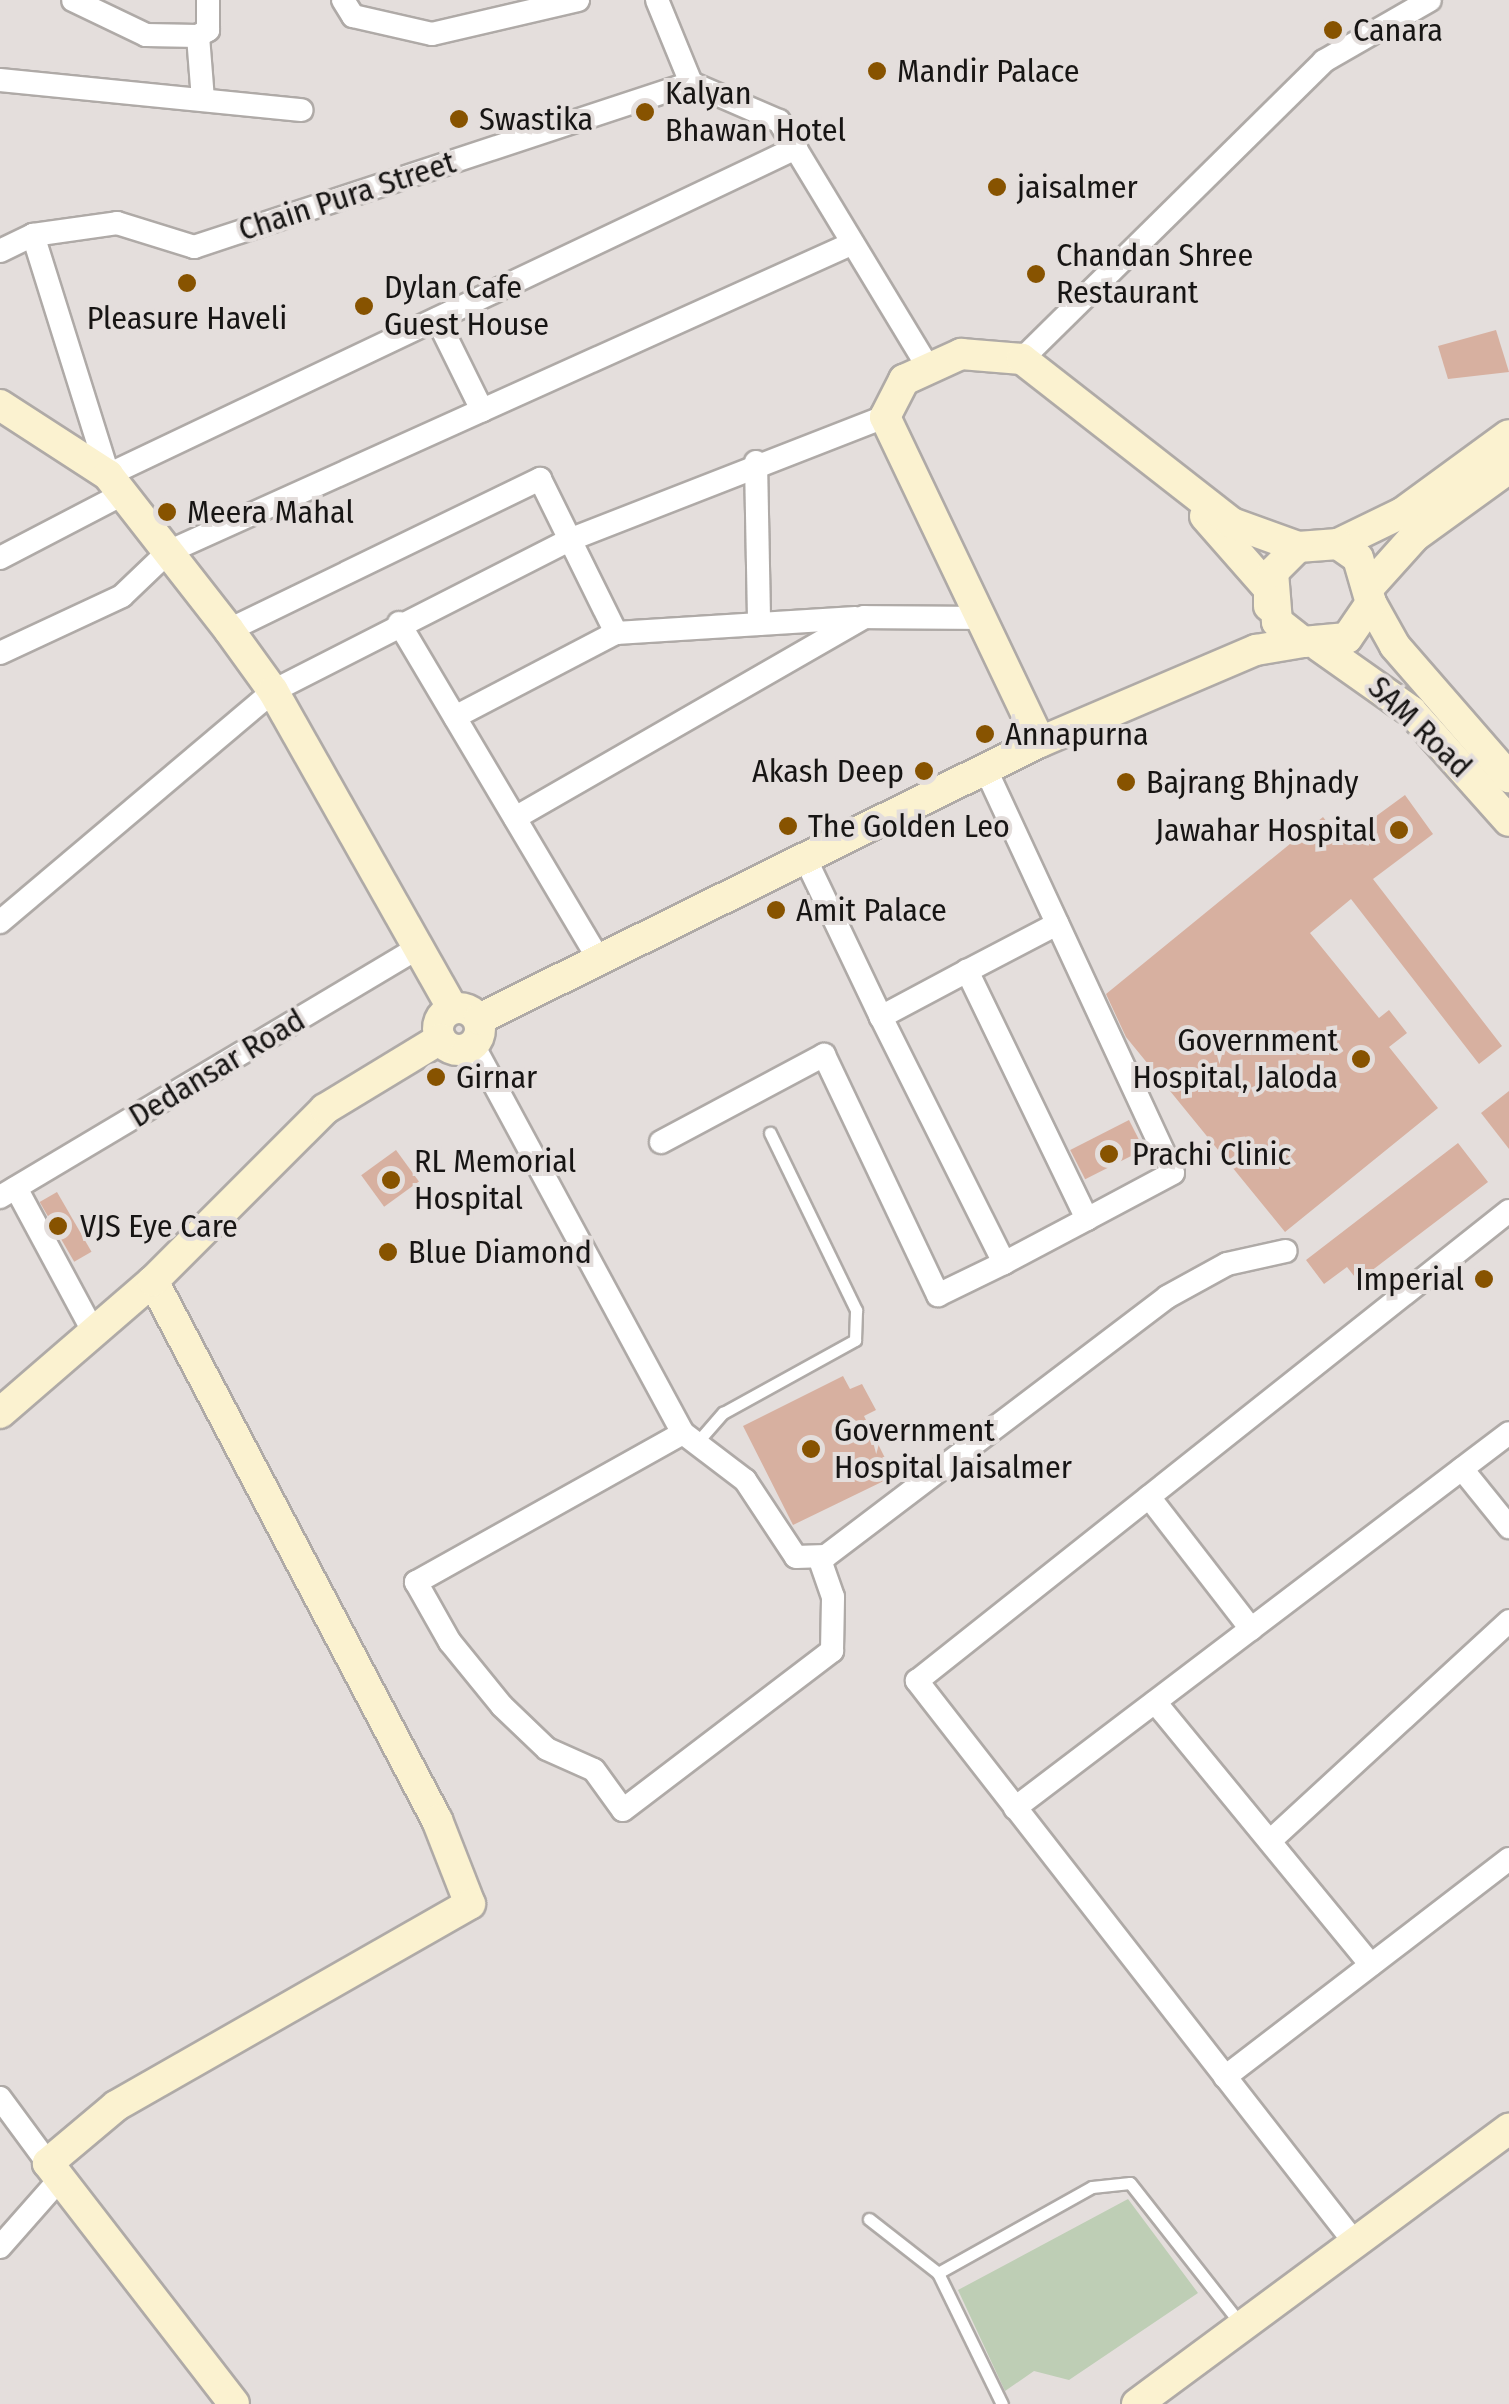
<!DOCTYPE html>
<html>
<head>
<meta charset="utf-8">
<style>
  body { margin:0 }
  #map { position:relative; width:1509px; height:2404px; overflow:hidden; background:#e4dedc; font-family:"Fira Sans Condensed",sans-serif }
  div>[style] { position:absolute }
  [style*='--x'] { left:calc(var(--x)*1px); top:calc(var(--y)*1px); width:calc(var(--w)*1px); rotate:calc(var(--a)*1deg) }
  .green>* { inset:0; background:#beceb5 }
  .building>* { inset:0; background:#d7b0a0; transform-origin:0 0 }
  .roads { filter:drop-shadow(2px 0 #afaaa7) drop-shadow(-2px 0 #afaaa7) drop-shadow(0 2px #afaaa7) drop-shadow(0 -2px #afaaa7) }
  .lane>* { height:11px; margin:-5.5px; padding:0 5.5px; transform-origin:5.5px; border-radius:5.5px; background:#fff }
  .street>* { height:22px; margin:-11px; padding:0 11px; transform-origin:11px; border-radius:11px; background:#fff }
  .secondary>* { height:30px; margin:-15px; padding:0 15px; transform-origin:15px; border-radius:15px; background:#fbf2d0 }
  .secondary>.ring { margin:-15px; padding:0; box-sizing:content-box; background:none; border:30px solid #fbf2d0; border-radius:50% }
  .dots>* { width:28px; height:28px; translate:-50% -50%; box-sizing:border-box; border:5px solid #e4dedc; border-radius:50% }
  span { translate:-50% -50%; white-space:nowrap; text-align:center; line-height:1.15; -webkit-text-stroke:8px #e4dedc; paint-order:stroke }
  .poi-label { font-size:32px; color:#171514 }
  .left { translate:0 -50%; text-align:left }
  .right { translate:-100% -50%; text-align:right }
  .street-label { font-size:32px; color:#171514 }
</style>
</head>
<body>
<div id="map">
  <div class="green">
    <div style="clip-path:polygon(1128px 2199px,1198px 2293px,1069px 2380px,1034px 2371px,1005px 2391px,958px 2290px)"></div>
  </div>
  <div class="building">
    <div style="clip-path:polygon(1496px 330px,1509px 372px,1448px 379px,1438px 346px)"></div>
    <div style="clip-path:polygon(1405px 795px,1433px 834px,1373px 879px,1502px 1046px,1479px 1064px,1351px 899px,1310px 933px,1379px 1018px,1389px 1010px,1407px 1033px,1389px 1047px,1438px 1108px,1285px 1232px,1126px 1037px,1106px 994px,1323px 817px,1342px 841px)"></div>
    <div style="clip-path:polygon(1509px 1091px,1509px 1149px,1481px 1113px)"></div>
    <div style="left:1129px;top:1120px;width:33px;height:66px;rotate:63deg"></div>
    <div style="clip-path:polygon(1458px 1143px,1488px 1182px,1358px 1281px,1347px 1267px,1324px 1284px,1306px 1260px)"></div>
    <div style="left:396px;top:1150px;width:39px;height:43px;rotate:54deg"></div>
    <div style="left:57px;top:1192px;width:69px;height:20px;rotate:60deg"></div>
    <div style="clip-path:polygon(843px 1376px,850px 1389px,862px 1384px,876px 1410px,864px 1416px,894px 1476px,793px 1525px,743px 1426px)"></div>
  </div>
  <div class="roads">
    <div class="lane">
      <div style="--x:700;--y:1439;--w:35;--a:-49"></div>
      <div style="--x:723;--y:1413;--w:151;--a:-28.9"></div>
      <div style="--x:855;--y:1340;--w:30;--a:-88"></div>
      <div style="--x:856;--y:1310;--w:197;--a:-115.9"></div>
      <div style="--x:869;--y:2219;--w:88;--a:38"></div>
      <div style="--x:938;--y:2273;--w:146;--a:64"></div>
      <div style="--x:938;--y:2273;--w:176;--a:-29.2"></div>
      <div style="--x:1092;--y:2187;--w:38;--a:-6"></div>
      <div style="--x:1130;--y:2183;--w:182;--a:51.9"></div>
    </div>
    <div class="street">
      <div style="--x:73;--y:0;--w:81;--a:25.6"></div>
      <div style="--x:146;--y:35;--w:52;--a:1.1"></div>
      <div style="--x:198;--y:36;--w:63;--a:85.5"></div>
      <div style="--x:343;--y:0;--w:19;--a:58"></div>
      <div style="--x:353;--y:16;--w:81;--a:12.8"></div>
      <div style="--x:432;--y:34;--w:150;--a:-13.1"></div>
      <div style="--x:657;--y:0;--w:90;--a:67.7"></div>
      <div style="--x:691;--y:83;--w:96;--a:23.4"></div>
      <div style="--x:779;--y:121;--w:285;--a:58.8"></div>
      <div style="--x:198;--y:36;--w:12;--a:-31"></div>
      <div style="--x:208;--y:30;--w:30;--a:-90"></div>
      <div style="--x:0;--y:80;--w:303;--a:5.7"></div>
      <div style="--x:33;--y:235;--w:251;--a:72.6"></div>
      <div style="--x:108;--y:475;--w:762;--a:-25.42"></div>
      <div style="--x:0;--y:251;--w:37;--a:-26"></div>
      <div style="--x:33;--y:235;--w:85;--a:-8.1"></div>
      <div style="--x:117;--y:223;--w:81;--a:17.3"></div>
      <div style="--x:194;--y:247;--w:523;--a:-18.26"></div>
      <div style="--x:437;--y:319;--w:102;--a:63.7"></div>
      <div style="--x:1022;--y:359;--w:424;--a:-44.6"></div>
      <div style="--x:1324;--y:61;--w:122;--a:-29.9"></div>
      <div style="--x:756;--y:462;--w:162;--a:88.9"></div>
      <div style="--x:0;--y:558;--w:139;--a:-27.5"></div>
      <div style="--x:399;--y:623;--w:394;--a:59.3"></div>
      <div style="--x:229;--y:630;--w:346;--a:-25.9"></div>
      <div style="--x:540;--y:479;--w:172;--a:63.7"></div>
      <div style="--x:0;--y:653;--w:135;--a:-25"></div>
      <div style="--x:122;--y:596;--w:64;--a:-43.7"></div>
      <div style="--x:168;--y:552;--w:751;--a:-24.28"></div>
      <div style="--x:455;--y:717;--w:182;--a:-27.6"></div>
      <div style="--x:616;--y:633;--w:240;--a:-3.6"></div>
      <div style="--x:986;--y:770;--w:444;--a:65.1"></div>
      <div style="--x:1173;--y:1173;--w:98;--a:151.9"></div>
      <div style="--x:1087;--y:1219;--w:276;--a:-115.8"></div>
      <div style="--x:967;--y:971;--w:102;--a:-27.6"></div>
      <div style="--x:515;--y:818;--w:403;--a:-29.9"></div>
      <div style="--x:864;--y:617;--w:111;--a:0.5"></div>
      <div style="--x:807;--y:862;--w:172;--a:64.5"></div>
      <div style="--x:0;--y:922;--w:358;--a:-40.2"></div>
      <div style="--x:273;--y:691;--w:332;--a:-27"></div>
      <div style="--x:569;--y:540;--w:339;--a:-21.3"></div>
      <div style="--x:967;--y:971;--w:98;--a:151.9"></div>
      <div style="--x:881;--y:1017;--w:275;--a:63.4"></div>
      <div style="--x:1004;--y:1263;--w:94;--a:-27.9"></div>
      <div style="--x:473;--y:1045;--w:441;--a:61.6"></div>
      <div style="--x:683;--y:1433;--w:306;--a:150.8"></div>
      <div style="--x:416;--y:1582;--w:69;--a:60.5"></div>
      <div style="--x:450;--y:1642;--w:82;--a:50.9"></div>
      <div style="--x:502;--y:1706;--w:62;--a:43.7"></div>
      <div style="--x:547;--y:1749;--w:51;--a:24.1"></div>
      <div style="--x:594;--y:1770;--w:49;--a:54.1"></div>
      <div style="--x:623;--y:1810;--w:263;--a:-37.3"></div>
      <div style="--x:832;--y:1651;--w:54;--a:-88.9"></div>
      <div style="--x:833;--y:1597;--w:42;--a:-109.3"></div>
      <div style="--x:661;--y:1142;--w:185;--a:-28.1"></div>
      <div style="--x:824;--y:1055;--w:266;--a:64.6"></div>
      <div style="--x:938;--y:1295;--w:73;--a:-25.9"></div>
      <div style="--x:16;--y:1188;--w:165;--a:61.7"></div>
      <div style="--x:0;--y:1197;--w:487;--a:-30.8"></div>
      <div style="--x:683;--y:1433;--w:78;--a:37.2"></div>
      <div style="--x:745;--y:1480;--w:92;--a:56.5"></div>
      <div style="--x:796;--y:1557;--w:30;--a:-2"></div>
      <div style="--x:826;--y:1556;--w:428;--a:-37.2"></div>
      <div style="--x:1167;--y:1297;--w:68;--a:-28.8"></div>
      <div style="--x:1227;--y:1264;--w:60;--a:-12.4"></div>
      <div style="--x:1462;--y:1469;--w:75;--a:51"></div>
      <div style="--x:1149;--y:1497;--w:167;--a:52.3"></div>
      <div style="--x:1155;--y:1702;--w:340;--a:50.6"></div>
      <div style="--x:1015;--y:1808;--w:620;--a:-37.2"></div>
      <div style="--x:1270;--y:1841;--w:325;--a:-42.6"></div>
      <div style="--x:1225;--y:2077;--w:358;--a:-37.5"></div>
      <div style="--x:0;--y:2098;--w:81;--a:53.6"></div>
      <div style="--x:1355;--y:2243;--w:713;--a:-127.93"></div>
      <div style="--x:917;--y:1681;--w:756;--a:-38.45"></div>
      <div style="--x:0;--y:2247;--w:89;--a:-48.6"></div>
    </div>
    <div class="secondary">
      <div style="--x:0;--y:405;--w:129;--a:32.9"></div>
      <div style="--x:108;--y:475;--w:197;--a:52"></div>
      <div style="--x:229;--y:630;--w:75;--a:54.2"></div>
      <div style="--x:273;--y:691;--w:364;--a:60.5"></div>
      <div style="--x:1205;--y:516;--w:97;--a:48.8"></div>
      <div style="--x:1269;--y:589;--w:17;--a:90"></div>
      <div style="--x:1338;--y:544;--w:71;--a:-25.8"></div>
      <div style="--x:1402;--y:513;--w:132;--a:-36.1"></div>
      <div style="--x:1371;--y:585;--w:66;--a:-48.1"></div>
      <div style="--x:1415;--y:536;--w:116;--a:-35.9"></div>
      <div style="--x:1371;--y:603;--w:49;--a:60.8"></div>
      <div style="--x:1395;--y:646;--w:174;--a:49"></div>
      <div style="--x:1319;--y:646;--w:113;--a:35.2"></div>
      <div style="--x:1411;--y:711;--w:147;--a:48.3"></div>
      <div style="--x:1040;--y:742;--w:360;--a:-115.5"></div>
      <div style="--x:885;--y:417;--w:42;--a:-62.8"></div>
      <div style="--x:904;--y:380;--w:63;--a:-24.5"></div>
      <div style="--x:961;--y:354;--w:61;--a:4.7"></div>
      <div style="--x:1022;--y:359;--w:266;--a:38"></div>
      <div style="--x:1232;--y:523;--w:70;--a:20"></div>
      <div style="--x:1298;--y:547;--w:40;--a:-4.3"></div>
      <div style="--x:1338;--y:544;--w:24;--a:35"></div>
      <div style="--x:1358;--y:558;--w:47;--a:73.9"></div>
      <div style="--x:1371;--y:603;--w:42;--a:124.4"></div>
      <div style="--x:1347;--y:638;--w:44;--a:174.8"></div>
      <div style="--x:1303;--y:642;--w:33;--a:-142"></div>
      <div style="--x:1277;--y:622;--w:50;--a:-94.6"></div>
      <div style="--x:1273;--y:572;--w:35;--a:-45"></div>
      <div class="ring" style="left:438px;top:1008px;width:12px;height:12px"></div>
      <div style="--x:479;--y:1019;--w:626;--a:-26.28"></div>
      <div style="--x:1040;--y:742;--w:235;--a:-23.1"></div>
      <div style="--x:1256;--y:650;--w:48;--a:-9.7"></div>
      <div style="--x:153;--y:1281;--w:609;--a:62.22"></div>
      <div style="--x:437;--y:1820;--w:90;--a:68.6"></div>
      <div style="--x:470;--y:1904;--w:408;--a:150.3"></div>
      <div style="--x:116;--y:2106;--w:89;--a:140"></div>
      <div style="--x:48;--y:2163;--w:304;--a:52.3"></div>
      <div style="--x:0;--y:1413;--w:202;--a:-40.8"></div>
      <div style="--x:153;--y:1281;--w:243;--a:-45"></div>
      <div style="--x:325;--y:1109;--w:135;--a:-31.3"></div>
      <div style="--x:1137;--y:2404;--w:463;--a:-36.5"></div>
    </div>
  </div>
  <div class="dots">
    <div style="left:1333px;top:30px;background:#875300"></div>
    <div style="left:877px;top:71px;background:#875300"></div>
    <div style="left:645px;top:112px;background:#875300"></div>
    <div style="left:459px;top:119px;background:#875300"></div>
    <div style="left:997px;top:187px;background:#875300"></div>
    <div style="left:1036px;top:274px;background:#875300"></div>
    <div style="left:187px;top:283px;background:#875300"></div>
    <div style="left:364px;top:306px;background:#875300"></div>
    <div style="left:167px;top:512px;background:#875300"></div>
    <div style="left:985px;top:734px;background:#875300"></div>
    <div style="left:924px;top:771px;background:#875300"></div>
    <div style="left:1126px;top:782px;background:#875300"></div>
    <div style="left:788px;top:826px;background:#875300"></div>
    <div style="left:1399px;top:830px;background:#875300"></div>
    <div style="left:776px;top:910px;background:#875300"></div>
    <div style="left:1361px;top:1059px;background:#875300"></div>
    <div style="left:436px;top:1077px;background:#875300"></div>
    <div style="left:1109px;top:1154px;background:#875300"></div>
    <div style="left:391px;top:1180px;background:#875300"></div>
    <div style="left:58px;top:1226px;background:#875300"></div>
    <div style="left:388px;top:1252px;background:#875300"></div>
    <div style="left:1484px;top:1279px;background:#875300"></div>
    <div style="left:811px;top:1449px;background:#875300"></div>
  </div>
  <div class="poi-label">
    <span class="left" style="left:1353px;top:30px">Canara</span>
    <span class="left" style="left:897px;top:71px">Mandir Palace</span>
    <span class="left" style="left:665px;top:112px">Kalyan<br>Bhawan Hotel</span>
    <span class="left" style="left:479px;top:119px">Swastika</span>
    <span class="left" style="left:1017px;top:187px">jaisalmer</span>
    <span class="left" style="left:1056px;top:274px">Chandan Shree<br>Restaurant</span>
    <span class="left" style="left:384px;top:306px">Dylan Cafe<br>Guest House</span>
    <span style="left:187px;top:318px">Pleasure Haveli</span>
    <span class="left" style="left:187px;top:512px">Meera Mahal</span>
    <span class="left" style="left:1005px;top:734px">Annapurna</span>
    <span class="right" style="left:904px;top:771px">Akash Deep</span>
    <span class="left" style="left:1146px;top:782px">Bajrang Bhjnady</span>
    <span class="left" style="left:808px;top:826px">The Golden Leo</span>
    <span class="right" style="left:1376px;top:830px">Jawahar Hospital</span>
    <span class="left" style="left:796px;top:910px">Amit Palace</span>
    <span class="right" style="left:1338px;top:1059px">Government<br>Hospital, Jaloda</span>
    <span class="left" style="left:456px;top:1077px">Girnar</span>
    <span class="left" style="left:1132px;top:1154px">Prachi Clinic</span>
    <span class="left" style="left:414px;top:1180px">RL Memorial<br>Hospital</span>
    <span class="left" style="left:80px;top:1226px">VJS Eye Care</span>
    <span class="left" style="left:408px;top:1252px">Blue Diamond</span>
    <span class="right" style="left:1464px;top:1279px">Imperial</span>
    <span class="left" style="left:834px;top:1449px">Government<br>Hospital Jaisalmer</span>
  </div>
  <div class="street-label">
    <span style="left:347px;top:196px;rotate:-18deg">Chain Pura Street</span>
    <span style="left:1420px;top:727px;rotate:44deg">SAM Road</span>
    <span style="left:217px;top:1068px;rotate:-31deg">Dedansar Road</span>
  </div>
</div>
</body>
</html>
